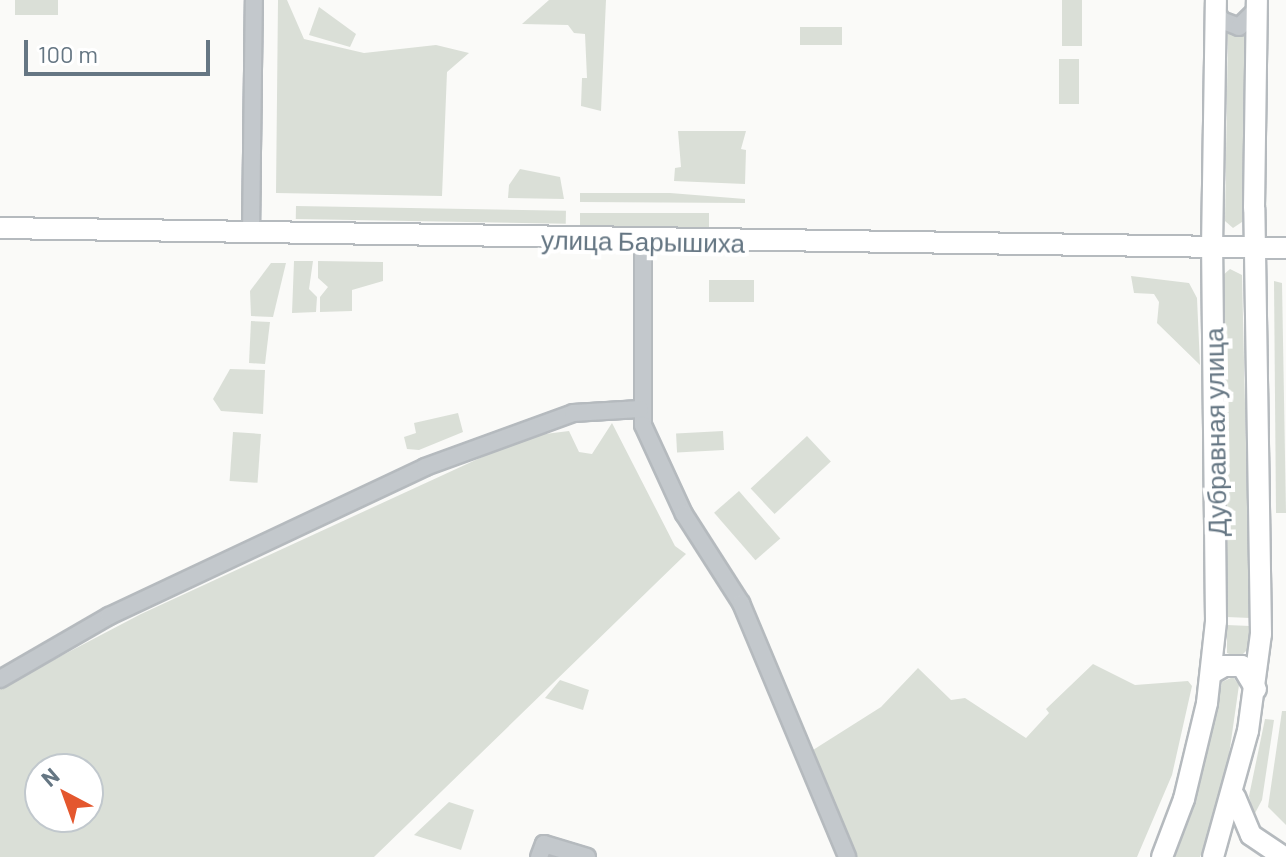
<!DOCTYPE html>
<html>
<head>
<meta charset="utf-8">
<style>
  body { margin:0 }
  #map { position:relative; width:1286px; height:857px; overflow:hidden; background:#fafaf8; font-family:Barlow,sans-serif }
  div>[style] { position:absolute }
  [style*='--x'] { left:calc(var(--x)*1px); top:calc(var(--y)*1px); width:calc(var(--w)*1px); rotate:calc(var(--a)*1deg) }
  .green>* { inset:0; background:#dadfd7; transform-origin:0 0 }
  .roads { filter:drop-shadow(2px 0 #b5babe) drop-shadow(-2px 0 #b5babe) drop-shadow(0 2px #b5babe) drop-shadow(0 -2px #b5babe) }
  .minor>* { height:16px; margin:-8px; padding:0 8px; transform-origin:8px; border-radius:8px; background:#c3c8cc }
  .major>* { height:20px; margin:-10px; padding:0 10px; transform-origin:10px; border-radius:10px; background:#fff }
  span { translate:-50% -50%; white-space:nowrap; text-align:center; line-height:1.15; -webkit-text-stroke:8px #fff; paint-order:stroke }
  .street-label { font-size:26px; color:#657683 }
  .north { position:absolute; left:24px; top:753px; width:80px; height:80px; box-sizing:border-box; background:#fff; border:2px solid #c1c8cd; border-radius:50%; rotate:319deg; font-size:22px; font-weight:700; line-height:32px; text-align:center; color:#657683 }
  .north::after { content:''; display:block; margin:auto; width:28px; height:36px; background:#e4572e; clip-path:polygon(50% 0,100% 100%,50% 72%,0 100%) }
  .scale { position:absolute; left:24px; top:40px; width:186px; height:36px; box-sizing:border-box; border:4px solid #657683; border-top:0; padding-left:10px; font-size:24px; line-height:28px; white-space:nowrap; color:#657683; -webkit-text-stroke:6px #fff; paint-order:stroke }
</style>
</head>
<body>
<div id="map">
  <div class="green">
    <div style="left:15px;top:0;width:43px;height:15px"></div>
    <div style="clip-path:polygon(278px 0,287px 0,304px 39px,364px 53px,436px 45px,469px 53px,447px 72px,442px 196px,276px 193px)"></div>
    <div style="clip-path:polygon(549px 0,606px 0,601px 111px,581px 106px,582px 78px,587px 78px,585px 34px,574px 33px,568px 25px,522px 24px)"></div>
    <div style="left:1062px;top:0;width:20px;height:46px"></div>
    <div style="clip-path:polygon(319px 7px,356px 34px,350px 47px,309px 35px)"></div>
    <div style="left:800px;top:27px;width:42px;height:18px"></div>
    <div style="clip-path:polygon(1228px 28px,1245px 29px,1242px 222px,1233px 228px,1225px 221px)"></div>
    <div style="left:1059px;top:59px;width:20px;height:45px"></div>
    <div style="clip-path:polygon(678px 131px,746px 131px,741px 149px,746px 150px,745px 184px,674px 181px,675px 168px,681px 167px)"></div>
    <div style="clip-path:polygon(520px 169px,560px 177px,564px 199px,508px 198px,509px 185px)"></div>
    <div style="clip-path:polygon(580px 193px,670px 193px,745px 199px,745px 203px,580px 202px)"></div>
    <div style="left:296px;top:206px;width:270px;height:13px;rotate:1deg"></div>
    <div style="left:580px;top:213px;width:129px;height:14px"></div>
    <div style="clip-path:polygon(294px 261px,313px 261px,309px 289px,317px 297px,316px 312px,292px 313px)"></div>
    <div style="clip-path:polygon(318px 261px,383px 262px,383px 281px,352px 290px,352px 311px,320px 312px,320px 297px,328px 287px,318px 278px)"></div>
    <div style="clip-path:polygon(271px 263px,286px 263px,273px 317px,251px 316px,250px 291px)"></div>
    <div style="clip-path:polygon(1230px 269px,1242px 275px,1250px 618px,1227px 617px,1222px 276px)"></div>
    <div style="clip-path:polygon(1131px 276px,1189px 283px,1197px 298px,1200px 365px,1157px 323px,1159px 302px,1154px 294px,1134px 293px)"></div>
    <div style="left:709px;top:280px;width:45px;height:22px"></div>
    <div style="clip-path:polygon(1274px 281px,1282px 283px,1286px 513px,1276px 513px)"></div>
    <div style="clip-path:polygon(251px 321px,270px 322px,265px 364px,249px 363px)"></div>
    <div style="clip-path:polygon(230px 369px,265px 370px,263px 414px,221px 411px,213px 399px)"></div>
    <div style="clip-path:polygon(458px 413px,463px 432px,419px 450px,407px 449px,404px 437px,416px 433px,414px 423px)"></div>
    <div style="clip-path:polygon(evenodd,612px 423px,675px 546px,686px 554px,374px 857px,0 857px,0 688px,141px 614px,493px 452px,537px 435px,569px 431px,579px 452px,592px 454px,612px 423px,40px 769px,88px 769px,88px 817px,40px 817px,40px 769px)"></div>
    <div style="left:723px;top:431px;width:19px;height:47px;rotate:87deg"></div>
    <div style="left:233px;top:432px;width:28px;height:49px;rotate:4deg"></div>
    <div style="left:807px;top:436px;width:35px;height:77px;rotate:47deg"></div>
    <div style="left:739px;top:491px;width:63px;height:33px;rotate:49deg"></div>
    <div style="clip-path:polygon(1227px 625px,1250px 626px,1249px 648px,1239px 658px,1227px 653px)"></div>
    <div style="clip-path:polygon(1093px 664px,1135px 685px,1188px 681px,1192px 686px,1172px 775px,1137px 857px,856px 857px,813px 750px,881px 707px,918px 668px,951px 700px,965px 698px,1026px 738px,1049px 713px,1046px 709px)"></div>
    <div style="clip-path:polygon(1233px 677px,1239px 685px,1226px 776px,1208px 840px,1200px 857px,1175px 857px,1200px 784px,1222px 682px)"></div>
    <div style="clip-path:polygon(560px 680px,589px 690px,583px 710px,545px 698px)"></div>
    <div style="clip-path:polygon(1282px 711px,1286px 711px,1286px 825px,1268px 807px)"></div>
    <div style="clip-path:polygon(1265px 719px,1274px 720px,1262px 800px,1254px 815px,1249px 796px)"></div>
    <div style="clip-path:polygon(449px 802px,474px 810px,461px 850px,414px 835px)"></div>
  </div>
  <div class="roads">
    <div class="minor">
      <div style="--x:1215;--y:8;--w:13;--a:63"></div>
      <div style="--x:1221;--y:20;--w:19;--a:21"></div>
      <div style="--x:1239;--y:27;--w:25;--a:-45"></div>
      <div style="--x:251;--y:234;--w:234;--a:-89.3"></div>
      <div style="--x:643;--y:241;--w:184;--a:90"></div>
      <div style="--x:643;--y:425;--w:98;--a:65.3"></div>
      <div style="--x:684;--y:514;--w:106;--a:57.4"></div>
      <div style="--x:741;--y:603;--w:275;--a:67.3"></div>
      <div style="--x:0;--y:679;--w:126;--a:-30"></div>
      <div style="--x:109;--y:616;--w:349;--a:-25.2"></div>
      <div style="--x:425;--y:467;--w:158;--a:-20"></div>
      <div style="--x:573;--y:413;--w:67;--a:-3.4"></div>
      <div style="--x:539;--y:857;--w:14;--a:-69"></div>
      <div style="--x:544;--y:844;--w:45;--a:16.8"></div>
    </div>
    <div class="major">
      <div style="--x:0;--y:228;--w:1286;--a:0.89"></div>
      <div style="--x:1212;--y:673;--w:14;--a:-30"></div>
      <div style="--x:1224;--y:666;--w:18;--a:0"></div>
      <div style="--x:1242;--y:666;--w:27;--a:59"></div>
      <div style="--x:1235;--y:797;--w:41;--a:67.2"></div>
      <div style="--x:1251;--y:835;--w:40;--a:34"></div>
      <div style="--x:1162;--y:857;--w:62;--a:-69.2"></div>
      <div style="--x:1184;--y:799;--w:99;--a:-76.5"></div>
      <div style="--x:1207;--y:703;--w:82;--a:-83.7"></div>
      <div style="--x:1216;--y:621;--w:372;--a:-90.6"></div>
      <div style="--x:1212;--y:249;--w:249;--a:-89.1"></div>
      <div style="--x:1213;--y:857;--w:131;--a:-74.5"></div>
      <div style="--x:1248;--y:731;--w:98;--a:-82.4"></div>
      <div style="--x:1261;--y:634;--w:426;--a:-90.9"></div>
      <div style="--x:1254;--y:208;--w:208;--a:-89.2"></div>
    </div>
  </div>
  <div class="street-label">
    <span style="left:643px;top:241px;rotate:1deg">улица Барышиха</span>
    <span style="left:1215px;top:432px;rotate:-91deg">Дубравная улица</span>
  </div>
  <div class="north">N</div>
  <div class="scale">100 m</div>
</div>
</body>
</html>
